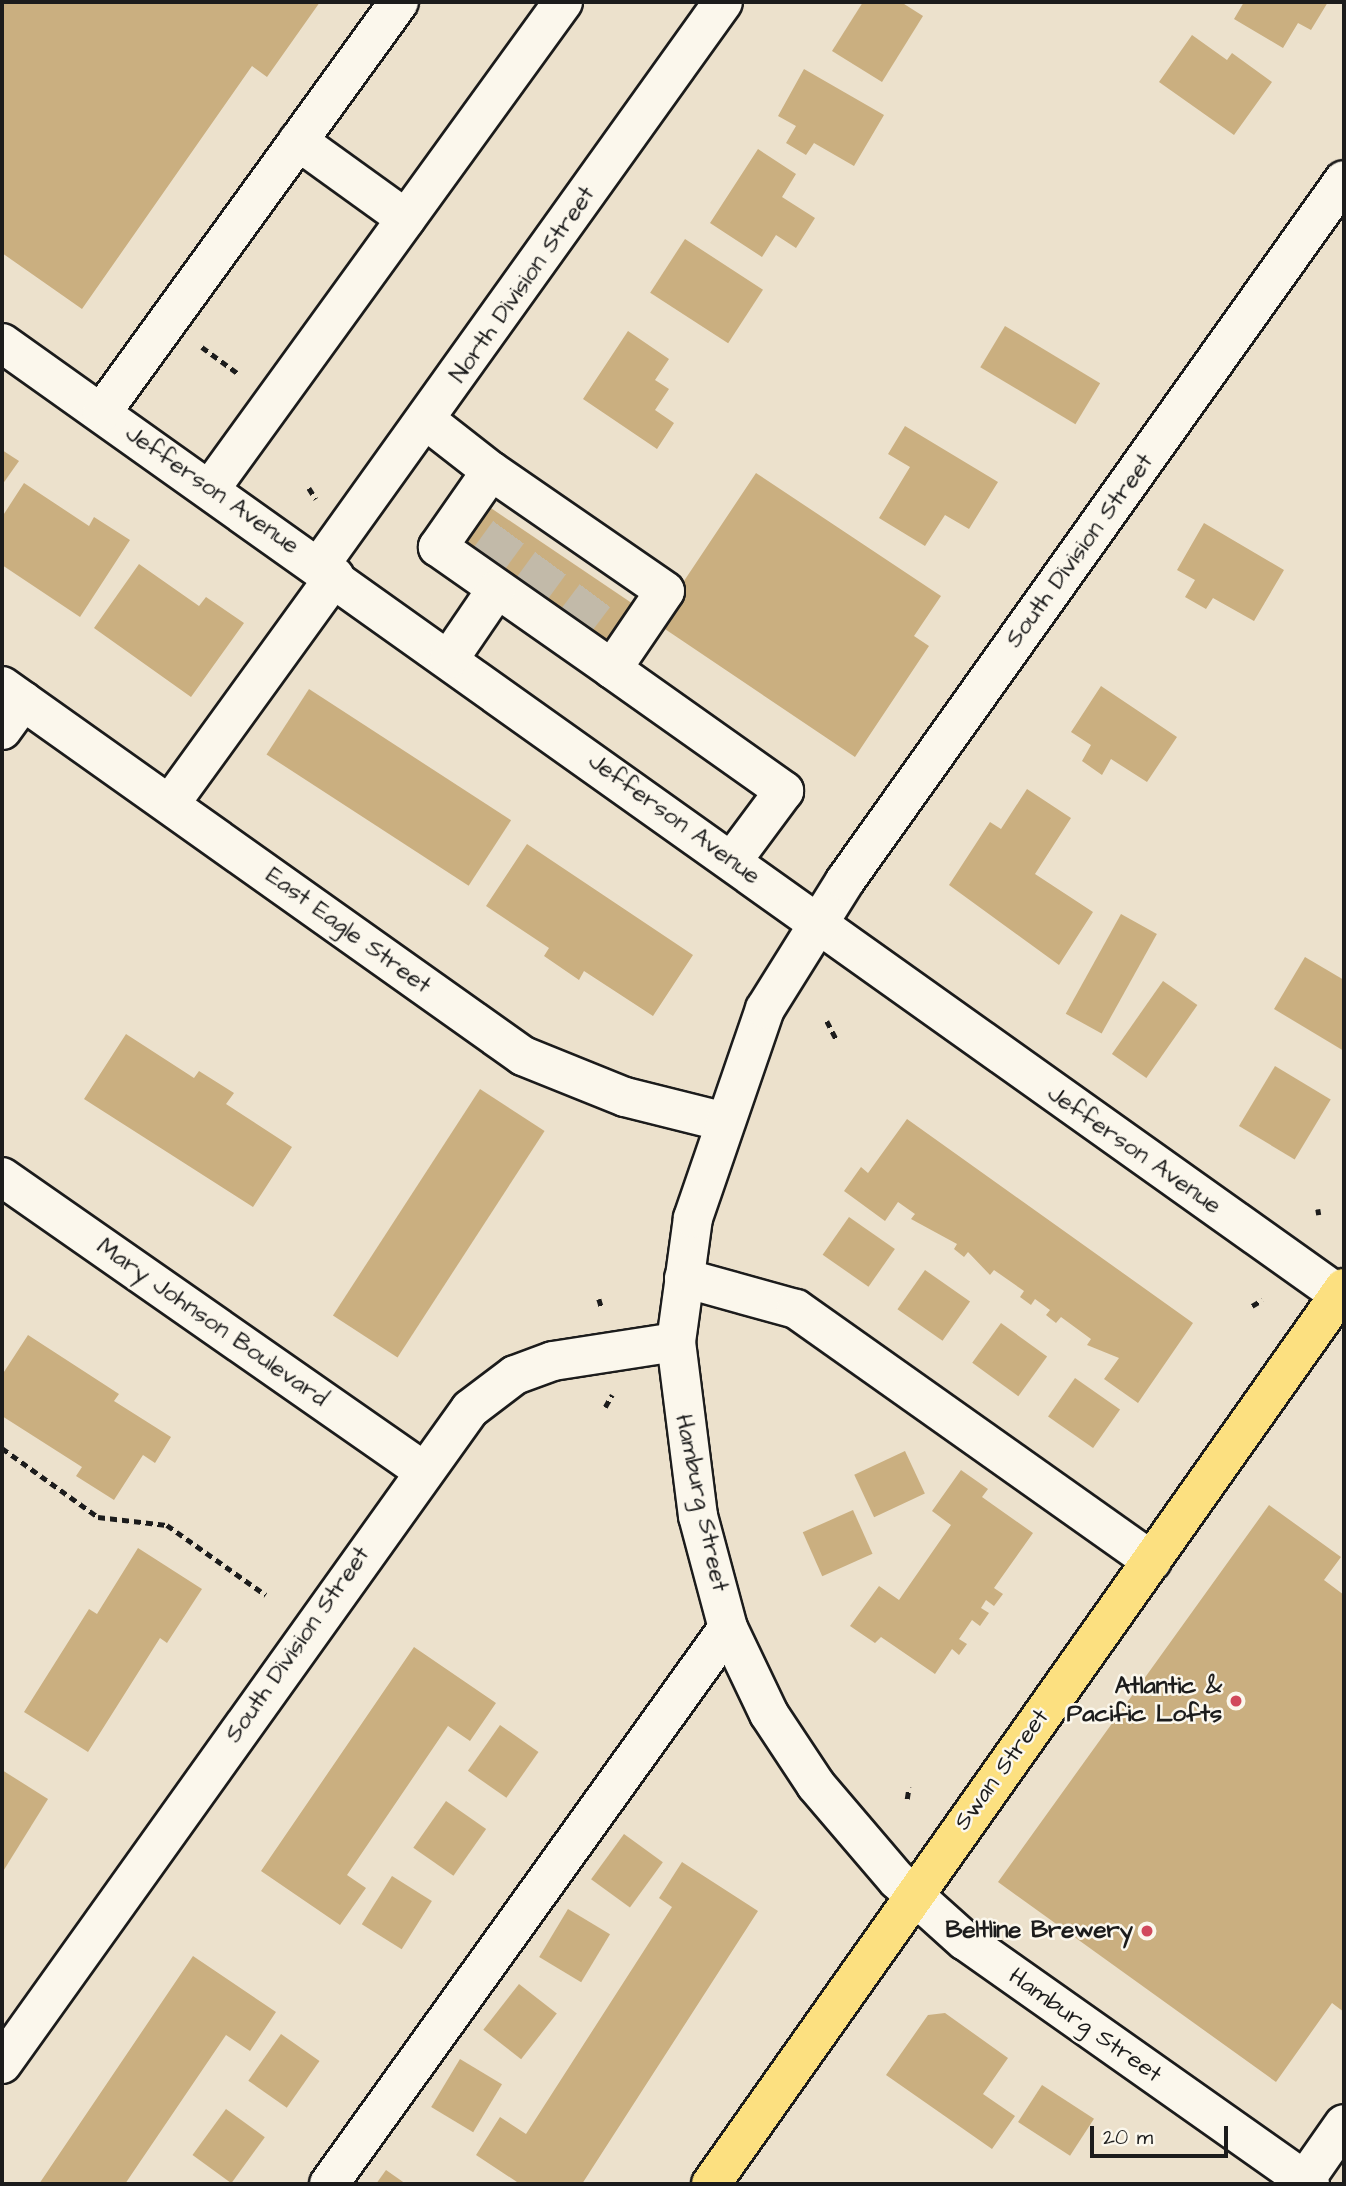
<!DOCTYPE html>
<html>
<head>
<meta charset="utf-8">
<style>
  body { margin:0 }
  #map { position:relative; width:1346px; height:2186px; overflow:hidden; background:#ece1cc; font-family:"Architects Daughter",sans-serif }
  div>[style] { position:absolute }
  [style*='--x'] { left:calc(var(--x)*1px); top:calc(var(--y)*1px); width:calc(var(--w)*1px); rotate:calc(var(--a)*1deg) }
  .building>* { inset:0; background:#caaf80; transform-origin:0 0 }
  .minor-tunnel>* { height:38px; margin-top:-19px; transform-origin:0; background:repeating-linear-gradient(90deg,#c2baa9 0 38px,transparent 0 57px) }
  .path>* { height:4.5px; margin-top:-2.25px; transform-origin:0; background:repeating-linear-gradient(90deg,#1c1c1c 0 7px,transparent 0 12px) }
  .roads { filter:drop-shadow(2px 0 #1c1c1c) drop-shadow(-2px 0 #1c1c1c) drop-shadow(0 2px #1c1c1c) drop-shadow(0 -2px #1c1c1c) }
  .minor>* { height:38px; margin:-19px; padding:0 19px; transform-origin:19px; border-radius:19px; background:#fbf7ec }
  .major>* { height:38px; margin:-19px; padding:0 19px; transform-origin:19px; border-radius:19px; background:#fce080 }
  .dots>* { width:19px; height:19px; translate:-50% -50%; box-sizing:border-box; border:4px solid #fbf7ec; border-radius:50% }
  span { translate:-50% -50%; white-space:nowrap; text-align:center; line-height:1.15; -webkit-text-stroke:5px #fbf7ec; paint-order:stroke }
  .street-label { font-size:24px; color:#1c1c1c }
  .poi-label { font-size:24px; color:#1c1c1c; font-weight:700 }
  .right { translate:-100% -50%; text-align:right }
  .frame { position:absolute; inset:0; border:4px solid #1c1c1c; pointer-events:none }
  .scale { position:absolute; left:1090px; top:2126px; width:138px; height:32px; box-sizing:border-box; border:4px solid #1c1c1c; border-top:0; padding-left:9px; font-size:21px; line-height:24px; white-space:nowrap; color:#1c1c1c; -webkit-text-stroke:5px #fbf7ec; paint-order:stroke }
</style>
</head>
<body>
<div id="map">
  <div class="building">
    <div style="clip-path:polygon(2px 2px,320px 2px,267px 77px,252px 66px,82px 309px,2px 253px)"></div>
    <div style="clip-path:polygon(863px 2px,901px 2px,923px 16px,882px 82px,832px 51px)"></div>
    <div style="clip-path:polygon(1244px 2px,1328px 2px,1311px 30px,1298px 23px,1283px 48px,1234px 19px)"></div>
    <div style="clip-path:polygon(1192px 35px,1227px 60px,1232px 53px,1272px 82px,1234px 135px,1159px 82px)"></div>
    <div style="clip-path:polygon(804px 69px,884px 115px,854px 166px,814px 143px,806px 155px,786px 143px,796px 126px,778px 116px)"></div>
    <div style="clip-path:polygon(758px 149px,796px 174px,782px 197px,815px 218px,796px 248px,776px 235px,762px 257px,710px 223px)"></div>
    <div style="left:685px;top:239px;width:93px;height:64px;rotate:33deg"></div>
    <div style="left:1005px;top:326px;width:111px;height:48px;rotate:31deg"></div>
    <div style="clip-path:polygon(628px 331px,669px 359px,655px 380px,669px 389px,655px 410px,674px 423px,657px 449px,583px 399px)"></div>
    <div style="clip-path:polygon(905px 426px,998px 482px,969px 529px,945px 515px,925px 546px,879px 518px,910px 467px,888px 454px)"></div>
    <div style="clip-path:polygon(2px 450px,19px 461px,2px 485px)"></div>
    <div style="clip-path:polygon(756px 473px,941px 596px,914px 636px,929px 646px,855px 757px,656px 623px)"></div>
    <div style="clip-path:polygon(24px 483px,89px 526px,94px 517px,130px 540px,80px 617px,2px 565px,2px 517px)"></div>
    <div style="left:473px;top:496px;width:203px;height:49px;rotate:34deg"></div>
    <div style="clip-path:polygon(1204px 523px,1284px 570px,1254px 621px,1213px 598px,1206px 609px,1185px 597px,1195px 580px,1177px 570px)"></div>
    <div style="clip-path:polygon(139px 564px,199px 606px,206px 597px,244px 623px,191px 697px,94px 628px)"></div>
    <div style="clip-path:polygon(1101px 686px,1177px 737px,1147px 782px,1111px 759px,1102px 775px,1082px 761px,1091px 745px,1071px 732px)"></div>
    <div style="left:309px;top:689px;width:241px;height:78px;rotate:33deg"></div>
    <div style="clip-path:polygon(1027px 789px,1071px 818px,1035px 874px,1093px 912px,1059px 965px,949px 885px,990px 822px,1001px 829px)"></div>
    <div style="clip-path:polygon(527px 844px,693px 955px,653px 1016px,584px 971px,579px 980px,544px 956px,549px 948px,486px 906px)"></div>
    <div style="left:1121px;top:914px;width:41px;height:114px;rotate:29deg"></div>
    <div style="clip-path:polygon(1305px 957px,1344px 980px,1344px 1051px,1274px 1009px)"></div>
    <div style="left:1163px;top:981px;width:42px;height:89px;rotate:35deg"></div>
    <div style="clip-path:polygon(126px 1034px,194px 1078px,199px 1071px,234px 1093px,226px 1104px,292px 1147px,253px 1207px,84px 1099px)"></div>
    <div style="left:1275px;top:1066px;width:65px;height:70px;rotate:31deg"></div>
    <div style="left:480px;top:1089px;width:77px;height:270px;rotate:33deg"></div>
    <div style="clip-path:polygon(907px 1119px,1193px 1323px,1138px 1403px,1104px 1379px,1119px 1358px,1087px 1345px,1091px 1339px,1061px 1317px,1056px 1323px,1046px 1315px,1050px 1310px,1035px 1299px,1031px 1305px,1020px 1297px,1024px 1291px,994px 1270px,990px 1275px,968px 1252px,964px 1257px,954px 1249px,957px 1244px,911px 1219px,915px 1214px,898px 1202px,885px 1221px,844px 1191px,861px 1167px,868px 1173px)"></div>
    <div style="left:849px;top:1217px;width:56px;height:46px;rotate:35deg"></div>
    <div style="left:925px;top:1270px;width:55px;height:48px;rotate:35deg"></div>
    <div style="left:1001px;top:1323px;width:57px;height:49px;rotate:36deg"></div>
    <div style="clip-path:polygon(28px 1335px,119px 1394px,114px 1401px,171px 1437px,155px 1463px,143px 1455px,114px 1500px,76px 1476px,82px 1467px,2px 1416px,2px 1375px)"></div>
    <div style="left:1075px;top:1378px;width:55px;height:47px;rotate:35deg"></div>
    <div style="left:905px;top:1451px;width:47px;height:56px;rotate:65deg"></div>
    <div style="clip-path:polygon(961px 1470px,988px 1489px,982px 1497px,1033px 1533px,994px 1588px,1003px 1594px,994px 1606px,986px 1600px,981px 1608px,989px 1613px,980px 1626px,972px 1620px,959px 1639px,967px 1644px,959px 1655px,952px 1649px,935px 1674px,881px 1637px,875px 1643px,850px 1626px,879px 1586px,899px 1600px,951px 1525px,932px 1511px)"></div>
    <div style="clip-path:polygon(1269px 1505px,1341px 1557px,1324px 1580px,1344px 1595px,1344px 2012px,1332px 2003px,1276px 2082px,998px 1882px)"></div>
    <div style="left:853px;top:1510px;width:48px;height:55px;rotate:66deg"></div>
    <div style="clip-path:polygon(138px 1548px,202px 1589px,167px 1643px,160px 1638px,88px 1752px,24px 1712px,89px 1609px,97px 1614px)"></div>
    <div style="clip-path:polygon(414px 1647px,496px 1703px,470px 1741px,448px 1726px,347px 1875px,366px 1888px,340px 1925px,261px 1871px)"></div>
    <div style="left:500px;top:1725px;width:47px;height:56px;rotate:35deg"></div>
    <div style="clip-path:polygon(2px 1770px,48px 1799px,2px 1873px)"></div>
    <div style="left:446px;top:1801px;width:49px;height:57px;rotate:35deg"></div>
    <div style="left:624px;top:1834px;width:48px;height:56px;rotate:36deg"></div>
    <div style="clip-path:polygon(682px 1862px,758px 1911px,582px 2184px,520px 2184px,476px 2155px,500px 2117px,526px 2134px,672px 1907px,659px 1898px)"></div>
    <div style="left:392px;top:1876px;width:47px;height:57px;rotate:32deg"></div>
    <div style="left:568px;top:1909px;width:49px;height:56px;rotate:31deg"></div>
    <div style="clip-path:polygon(193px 1956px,276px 2012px,250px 2051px,226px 2035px,125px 2184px,39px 2184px)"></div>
    <div style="left:519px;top:1984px;width:48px;height:58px;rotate:38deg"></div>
    <div style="clip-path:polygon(945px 2013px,1008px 2058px,983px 2094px,1015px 2116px,992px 2149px,886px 2075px,928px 2015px)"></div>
    <div style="left:281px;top:2034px;width:47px;height:57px;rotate:35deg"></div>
    <div style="left:460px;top:2059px;width:49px;height:56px;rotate:31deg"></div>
    <div style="left:1042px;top:2085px;width:62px;height:44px;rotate:33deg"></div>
    <div style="left:226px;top:2109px;width:48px;height:57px;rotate:36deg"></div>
    <div style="clip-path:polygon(386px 2170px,406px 2184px,376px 2184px)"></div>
  </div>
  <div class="minor-tunnel">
    <div style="--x:486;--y:563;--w:51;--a:-53.8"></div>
    <div style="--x:528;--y:594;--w:51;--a:-53.8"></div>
    <div style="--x:572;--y:626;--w:51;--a:-52.9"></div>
  </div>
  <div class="path">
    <div style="--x:202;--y:347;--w:47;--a:36.4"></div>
    <div style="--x:309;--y:488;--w:13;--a:58"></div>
    <div style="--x:827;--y:1021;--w:22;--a:63"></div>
    <div style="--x:1318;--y:1209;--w:6;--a:81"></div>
    <div style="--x:599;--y:1299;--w:10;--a:73"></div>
    <div style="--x:1252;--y:1306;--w:12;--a:-31"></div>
    <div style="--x:605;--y:1407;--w:14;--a:-60"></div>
    <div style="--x:2;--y:1448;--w:118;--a:35.7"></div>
    <div style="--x:98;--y:1517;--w:69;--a:6.6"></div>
    <div style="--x:167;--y:1525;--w:121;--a:35.3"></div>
    <div style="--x:907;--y:1799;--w:12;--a:-81"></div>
  </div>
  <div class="roads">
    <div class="minor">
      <div style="--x:298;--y:141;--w:133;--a:35.8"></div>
      <div style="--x:2;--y:343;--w:1647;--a:35.44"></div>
      <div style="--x:102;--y:412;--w:506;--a:-54.08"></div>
      <div style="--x:427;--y:421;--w:81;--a:38"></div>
      <div style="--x:491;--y:471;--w:93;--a:124.9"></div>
      <div style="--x:438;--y:547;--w:213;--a:35"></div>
      <div style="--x:612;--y:669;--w:94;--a:-55.8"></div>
      <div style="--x:665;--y:591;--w:211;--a:-145.4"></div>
      <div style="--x:211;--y:488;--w:600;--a:-54.08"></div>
      <div style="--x:320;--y:565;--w:692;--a:-54.4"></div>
      <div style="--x:449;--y:659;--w:83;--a:-55.7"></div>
      <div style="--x:612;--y:669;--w:211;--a:35.3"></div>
      <div style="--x:784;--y:791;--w:87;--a:126.6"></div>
      <div style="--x:2;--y:686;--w:639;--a:35.38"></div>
      <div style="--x:523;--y:1056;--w:110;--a:21.9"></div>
      <div style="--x:625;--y:1097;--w:99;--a:14"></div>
      <div style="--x:2;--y:730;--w:36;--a:-54"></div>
      <div style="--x:170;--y:804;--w:281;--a:-54.1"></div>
      <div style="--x:2;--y:1177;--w:512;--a:34.9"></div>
      <div style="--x:684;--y:1278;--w:116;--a:15.5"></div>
      <div style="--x:796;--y:1309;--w:436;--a:35.3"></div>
      <div style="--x:2;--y:2064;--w:805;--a:-54.45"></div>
      <div style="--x:470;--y:1409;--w:56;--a:-37.1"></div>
      <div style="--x:515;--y:1375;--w:40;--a:-20.2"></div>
      <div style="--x:553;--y:1361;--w:124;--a:-8.8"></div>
      <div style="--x:329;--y:2184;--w:684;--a:-54.34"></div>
      <div style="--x:1302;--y:2184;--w:73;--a:-55"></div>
      <div style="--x:1310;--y:2184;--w:422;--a:-144.8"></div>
      <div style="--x:965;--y:1941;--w:91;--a:-138.1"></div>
      <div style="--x:897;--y:1880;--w:125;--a:-130.5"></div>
      <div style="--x:816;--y:1785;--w:85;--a:-123.5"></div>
      <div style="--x:769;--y:1714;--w:95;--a:-115.5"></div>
      <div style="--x:728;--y:1628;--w:116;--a:-105"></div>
      <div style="--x:698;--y:1516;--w:175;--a:-97.2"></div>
      <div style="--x:676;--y:1342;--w:125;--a:-82.2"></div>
      <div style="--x:693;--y:1218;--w:221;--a:-71"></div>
      <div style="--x:765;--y:1009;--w:151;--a:-58"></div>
      <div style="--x:845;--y:881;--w:860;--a:-54.56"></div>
    </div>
    <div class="major">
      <div style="--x:711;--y:2184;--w:1097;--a:-54.76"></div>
    </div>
  </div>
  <div class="dots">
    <div style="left:1236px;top:1701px;background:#d1495b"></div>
    <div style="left:1147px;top:1931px;background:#d1495b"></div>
  </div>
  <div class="street-label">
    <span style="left:523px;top:285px;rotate:-55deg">North Division Street</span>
    <span style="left:212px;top:490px;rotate:35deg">Jefferson Avenue</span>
    <span style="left:1080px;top:551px;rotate:-54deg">South Division Street</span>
    <span style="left:674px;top:819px;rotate:36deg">Jefferson Avenue</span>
    <span style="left:348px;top:931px;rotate:36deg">East Eagle Street</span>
    <span style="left:1134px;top:1150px;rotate:35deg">Jefferson Avenue</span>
    <span style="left:212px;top:1323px;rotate:35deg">Mary Johnson Boulevard</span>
    <span style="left:701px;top:1503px;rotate:78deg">Hamburg Street</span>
    <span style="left:298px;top:1645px;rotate:-55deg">South Division Street</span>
    <span style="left:1002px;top:1770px;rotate:-54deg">Swan Street</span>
    <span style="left:1085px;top:2026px;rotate:35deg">Hamburg Street</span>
  </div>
  <div class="poi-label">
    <span class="right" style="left:1222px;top:1701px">Atlantic &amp;<br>Pacific Lofts</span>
    <span class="right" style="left:1133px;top:1931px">Beltline Brewery</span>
  </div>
  <div class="frame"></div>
  <div class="scale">20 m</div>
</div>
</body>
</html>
